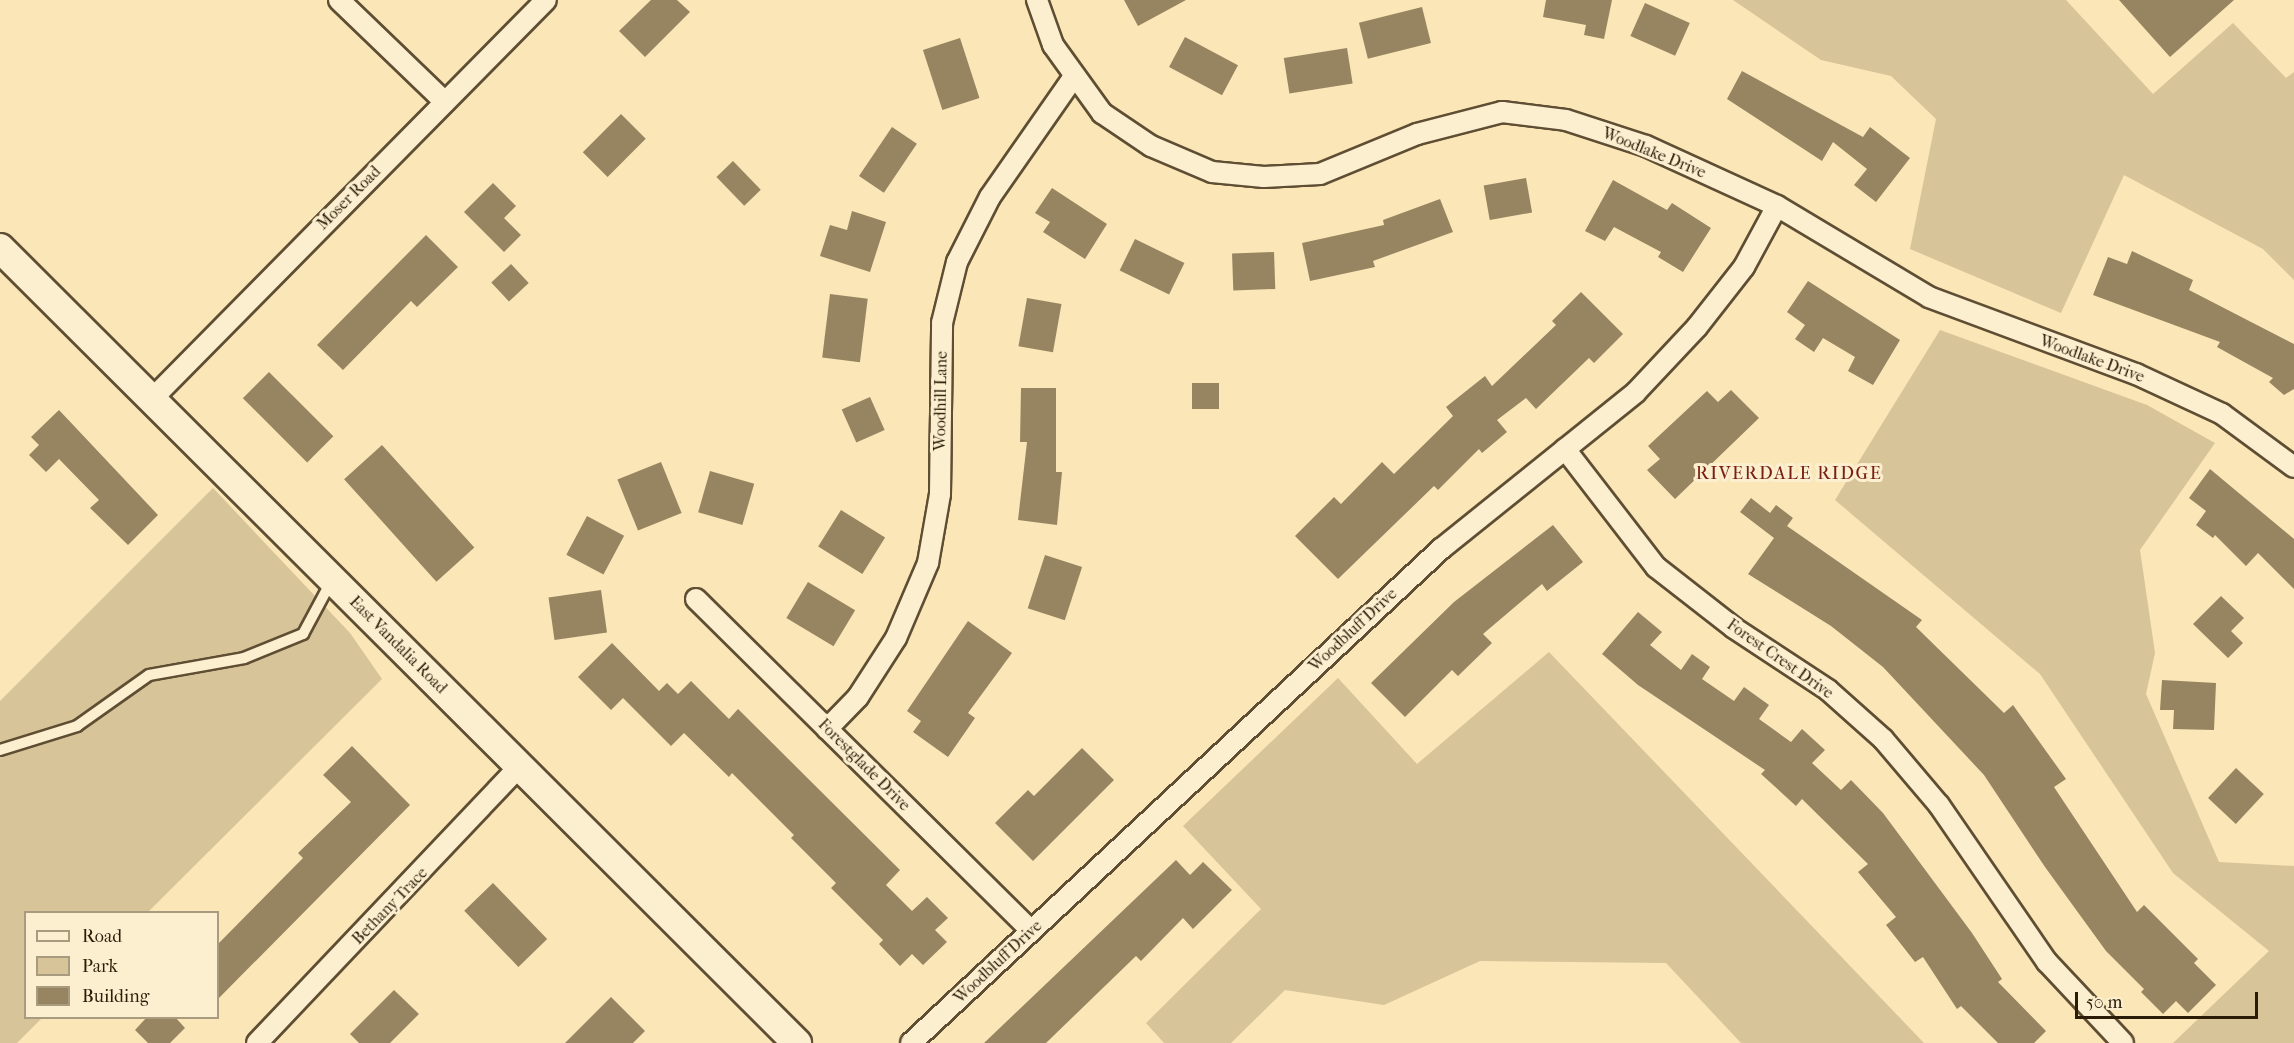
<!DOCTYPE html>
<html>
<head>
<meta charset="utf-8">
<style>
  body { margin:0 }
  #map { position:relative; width:2294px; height:1043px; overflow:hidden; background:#fae6b6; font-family:"IM FELL French Canon",serif }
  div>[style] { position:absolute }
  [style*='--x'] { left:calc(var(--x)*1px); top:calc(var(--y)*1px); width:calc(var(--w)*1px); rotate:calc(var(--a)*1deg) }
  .green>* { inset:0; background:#d7c498 }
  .building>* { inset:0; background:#978562; transform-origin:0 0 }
  .roads { filter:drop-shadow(2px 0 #5f4e33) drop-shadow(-2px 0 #5f4e33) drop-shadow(0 2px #5f4e33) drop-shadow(0 -2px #5f4e33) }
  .lane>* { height:10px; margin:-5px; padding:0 5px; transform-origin:5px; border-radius:5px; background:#fcefd0 }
  .street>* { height:20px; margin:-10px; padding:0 10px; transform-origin:10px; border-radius:10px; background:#fcefd0 }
  .secondary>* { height:28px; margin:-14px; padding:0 14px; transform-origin:14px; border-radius:14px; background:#fcefd0 }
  span { translate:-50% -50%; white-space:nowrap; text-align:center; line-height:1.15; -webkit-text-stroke:6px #fcefd0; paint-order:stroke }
  .street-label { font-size:16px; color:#2b1c07 }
  .neighbourhood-label { font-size:18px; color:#7a1f14; letter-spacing:1.5px }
  .legend { position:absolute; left:24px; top:911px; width:195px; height:108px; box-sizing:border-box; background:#fcefd0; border:2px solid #a89b80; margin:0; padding:8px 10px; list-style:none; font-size:18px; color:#2b1c07 }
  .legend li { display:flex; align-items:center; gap:12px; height:30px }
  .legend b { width:30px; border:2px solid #a89b80 }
  .scale { position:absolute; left:2075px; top:992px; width:183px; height:27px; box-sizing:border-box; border:3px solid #2b1c07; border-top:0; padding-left:8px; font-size:18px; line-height:21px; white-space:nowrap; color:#2b1c07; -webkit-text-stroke:4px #fcefd0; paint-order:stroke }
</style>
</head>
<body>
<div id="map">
  <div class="green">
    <div style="clip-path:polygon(1733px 0,2066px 0,2153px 94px,2233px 23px,2286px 78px,2294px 72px,2294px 280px,2263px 249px,2124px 175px,2061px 313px,1910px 249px,1936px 119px,1891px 76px,1821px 60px)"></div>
    <div style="clip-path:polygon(1940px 330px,2147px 405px,2215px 443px,2140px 550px,2155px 653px,2146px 694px,2219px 862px,2294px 866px,2294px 1043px,2173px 1043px,2269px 951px,2173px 873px,2040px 674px,1835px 500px)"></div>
    <div style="clip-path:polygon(213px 488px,350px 633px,382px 679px,148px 912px,26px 912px,26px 1018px,42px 1018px,17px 1043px,0 1043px,0 701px)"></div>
    <div style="clip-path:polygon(1549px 652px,1924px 1043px,1741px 1043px,1666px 963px,1480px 961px,1384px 1005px,1285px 990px,1231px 1043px,1164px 1043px,1146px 1023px,1261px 909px,1183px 826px,1338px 678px,1417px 764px)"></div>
  </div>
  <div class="building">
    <div style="clip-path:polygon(651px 0,677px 0,690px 12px,645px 57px,619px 31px)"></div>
    <div style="clip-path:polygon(1124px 0,1186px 0,1138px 26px)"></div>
    <div style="clip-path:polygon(1546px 0,1612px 0,1604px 39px,1584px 35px,1586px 25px,1543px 17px)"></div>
    <div style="clip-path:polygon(2119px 0,2234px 0,2170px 57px)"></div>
    <div style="left:1645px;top:3px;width:49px;height:36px;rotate:24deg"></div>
    <div style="left:1422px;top:7px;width:37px;height:65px;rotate:76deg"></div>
    <div style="left:1185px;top:37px;width:60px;height:34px;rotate:28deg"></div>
    <div style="left:960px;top:38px;width:63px;height:39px;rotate:72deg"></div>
    <div style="left:1347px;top:48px;width:36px;height:64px;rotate:81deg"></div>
    <div style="clip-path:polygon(1742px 71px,1863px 137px,1870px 127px,1910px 158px,1876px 202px,1854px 185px,1867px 169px,1833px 142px,1822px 161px,1727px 99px)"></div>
    <div style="left:621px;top:114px;width:35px;height:54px;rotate:45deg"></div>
    <div style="left:892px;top:127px;width:30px;height:59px;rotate:34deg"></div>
    <div style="left:733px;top:161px;width:40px;height:23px;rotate:46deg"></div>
    <div style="left:1526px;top:178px;width:35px;height:43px;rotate:80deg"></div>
    <div style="clip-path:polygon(1613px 180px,1667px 210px,1672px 203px,1711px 228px,1683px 272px,1658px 257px,1661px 252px,1614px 227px,1605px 241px,1585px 231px)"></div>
    <div style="clip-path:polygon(493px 183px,516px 206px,504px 218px,521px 235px,504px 252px,464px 212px)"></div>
    <div style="clip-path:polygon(1052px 188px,1107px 224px,1085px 259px,1043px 232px,1050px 222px,1035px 213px)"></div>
    <div style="clip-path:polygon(1440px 199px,1453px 232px,1373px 261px,1375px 267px,1310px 281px,1302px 243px,1384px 225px,1383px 220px)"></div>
    <div style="clip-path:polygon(852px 211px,886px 222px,870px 272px,820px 256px,830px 225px,847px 230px)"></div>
    <div style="clip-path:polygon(426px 235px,458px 267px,417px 307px,411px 301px,343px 370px,317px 345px)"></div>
    <div style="left:1135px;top:239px;width:55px;height:35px;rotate:26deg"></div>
    <div style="clip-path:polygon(2132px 251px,2193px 280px,2189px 290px,2294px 344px,2294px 389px,2284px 395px,2269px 382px,2273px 378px,2217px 347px,2220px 342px,2093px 295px,2108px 257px,2127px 264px)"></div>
    <div style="left:1274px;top:252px;width:37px;height:42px;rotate:88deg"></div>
    <div style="left:511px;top:264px;width:26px;height:27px;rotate:47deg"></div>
    <div style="clip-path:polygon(1808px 281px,1900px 340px,1873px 385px,1848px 371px,1855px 357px,1823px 338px,1814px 352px,1795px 339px,1805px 325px,1787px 312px)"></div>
    <div style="clip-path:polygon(1581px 292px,1623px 334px,1594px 363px,1589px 358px,1536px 409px,1526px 398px,1497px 420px,1507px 432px,1482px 453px,1479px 449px,1438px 490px,1434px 486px,1338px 579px,1295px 536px,1334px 497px,1341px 504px,1382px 462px,1394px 474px,1453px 416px,1446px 407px,1485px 376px,1492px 386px,1556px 325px,1552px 321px)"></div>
    <div style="left:830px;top:294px;width:38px;height:64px;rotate:7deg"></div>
    <div style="left:1027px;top:298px;width:35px;height:49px;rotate:10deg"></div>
    <div style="left:269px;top:372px;width:91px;height:37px;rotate:45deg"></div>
    <div style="left:1192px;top:383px;width:27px;height:26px"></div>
    <div style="clip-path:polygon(1021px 388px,1056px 388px,1056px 472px,1062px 472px,1057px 525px,1018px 520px,1027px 442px,1020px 442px)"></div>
    <div style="clip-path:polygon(1731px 390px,1759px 418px,1675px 499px,1647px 470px,1660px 459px,1648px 446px,1707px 391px,1718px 402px)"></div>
    <div style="left:870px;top:397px;width:36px;height:31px;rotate:66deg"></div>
    <div style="clip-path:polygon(59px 410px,158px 515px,128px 545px,90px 508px,99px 500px,59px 459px,46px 472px,29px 455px,39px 445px,31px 437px)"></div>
    <div style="left:382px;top:445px;width:138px;height:51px;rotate:48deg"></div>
    <div style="left:661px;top:462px;width:55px;height:47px;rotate:68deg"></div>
    <div style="clip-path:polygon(2210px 469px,2294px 539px,2294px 589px,2258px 553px,2246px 566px,2215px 535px,2213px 538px,2196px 525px,2206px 511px,2189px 498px)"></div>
    <div style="left:710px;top:471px;width:46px;height:43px;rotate:16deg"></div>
    <div style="clip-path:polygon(1751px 498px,1770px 513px,1776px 505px,1793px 518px,1787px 526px,1922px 620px,1916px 627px,2004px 713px,2013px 705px,2066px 779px,2054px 787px,2137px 912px,2144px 905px,2198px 959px,2194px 963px,2216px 985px,2188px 1013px,2176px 1001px,2163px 1014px,2141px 992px,2144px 989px,2106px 951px,2045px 867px,1984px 775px,1883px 667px,1831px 626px,1748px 574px,1774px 538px,1740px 512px)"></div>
    <div style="left:841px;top:510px;width:52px;height:43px;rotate:32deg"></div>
    <div style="left:587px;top:516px;width:42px;height:44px;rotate:28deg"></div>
    <div style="clip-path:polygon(1553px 525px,1583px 562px,1547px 591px,1542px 584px,1483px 634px,1492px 643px,1458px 676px,1452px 670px,1405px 717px,1371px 683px,1454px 602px)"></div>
    <div style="left:1045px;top:555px;width:39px;height:56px;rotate:18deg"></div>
    <div style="left:808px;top:582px;width:55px;height:42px;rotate:31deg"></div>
    <div style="left:601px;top:590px;width:43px;height:53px;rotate:82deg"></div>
    <div style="clip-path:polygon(2221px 596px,2244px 618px,2231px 631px,2243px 643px,2228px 658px,2193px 624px)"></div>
    <div style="clip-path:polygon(1638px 612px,1662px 632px,1650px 645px,1681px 670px,1692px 654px,1710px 667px,1702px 679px,1734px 701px,1744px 687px,1769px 705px,1759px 719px,1791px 742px,1802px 729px,1825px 750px,1812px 763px,1841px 790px,1851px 780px,1883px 813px,1972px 933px,2002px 979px,1998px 982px,2046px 1031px,2034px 1043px,1998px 1043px,1961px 1006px,1957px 1009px,1923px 957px,1915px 962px,1886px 925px,1896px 917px,1858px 872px,1868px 864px,1802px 799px,1796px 806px,1761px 774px,1765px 770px,1638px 685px,1602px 654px)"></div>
    <div style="clip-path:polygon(968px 621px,1012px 653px,968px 713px,975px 718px,948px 757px,913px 732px,921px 721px,907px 711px)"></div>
    <div style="clip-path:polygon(612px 643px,659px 691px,667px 683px,678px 694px,691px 681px,729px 719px,738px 709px,900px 870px,886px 885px,912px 911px,927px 897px,948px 918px,935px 930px,947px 942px,923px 965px,912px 954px,900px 966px,879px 944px,883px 940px,831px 888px,836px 883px,791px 838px,794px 835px,732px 773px,729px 777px,684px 733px,671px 746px,623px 698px,611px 710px,578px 677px)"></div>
    <div style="clip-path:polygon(2162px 680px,2216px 683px,2214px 730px,2173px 729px,2174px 710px,2160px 710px)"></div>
    <div style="clip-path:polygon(352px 746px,410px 805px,218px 999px,218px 944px,303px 858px,298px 853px,351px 802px,323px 775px)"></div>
    <div style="clip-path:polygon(1082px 748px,1114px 780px,1033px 861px,995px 823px,1028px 790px,1034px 796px)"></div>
    <div style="left:2236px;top:768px;width:38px;height:41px;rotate:43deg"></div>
    <div style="clip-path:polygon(1176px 860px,1190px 875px,1203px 862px,1232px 890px,1193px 929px,1183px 918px,1141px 961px,1136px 956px,1046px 1043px,984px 1043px)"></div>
    <div style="left:493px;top:883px;width:78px;height:40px;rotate:46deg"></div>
    <div style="clip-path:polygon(394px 990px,419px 1014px,390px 1043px,359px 1043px,350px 1034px)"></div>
    <div style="clip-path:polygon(611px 997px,645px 1031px,633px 1043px,565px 1043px)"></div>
    <div style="clip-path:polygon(147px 1017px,175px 1017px,185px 1028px,170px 1043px,148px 1043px,135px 1030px)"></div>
  </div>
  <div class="roads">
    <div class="lane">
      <div style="--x:0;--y:750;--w:81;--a:-17.3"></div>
      <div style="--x:77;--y:726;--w:88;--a:-35.3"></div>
      <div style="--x:149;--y:675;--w:97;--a:-10.1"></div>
      <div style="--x:244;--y:658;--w:64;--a:-22.1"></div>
      <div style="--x:303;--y:634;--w:61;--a:-61.8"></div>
    </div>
    <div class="street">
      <div style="--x:339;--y:0;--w:147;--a:43.9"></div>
      <div style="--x:1037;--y:0;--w:48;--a:70.4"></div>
      <div style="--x:1053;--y:45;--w:84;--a:54.2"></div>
      <div style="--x:1102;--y:113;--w:59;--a:34"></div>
      <div style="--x:1151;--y:146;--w:66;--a:23.1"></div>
      <div style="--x:1212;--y:172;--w:52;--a:5.5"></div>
      <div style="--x:1264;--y:177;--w:56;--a:-3.1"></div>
      <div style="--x:1320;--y:174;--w:105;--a:-22.4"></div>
      <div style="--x:1417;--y:134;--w:88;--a:-14.5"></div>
      <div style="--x:1502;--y:112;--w:64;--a:7.1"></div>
      <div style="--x:1566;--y:120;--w:84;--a:18"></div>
      <div style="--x:1646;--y:146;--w:144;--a:24.6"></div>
      <div style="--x:1777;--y:206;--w:177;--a:30.9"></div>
      <div style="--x:1929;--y:297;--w:221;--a:20.4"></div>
      <div style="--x:2136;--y:374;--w:95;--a:24.9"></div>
      <div style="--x:2222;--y:414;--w:89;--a:36.4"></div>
      <div style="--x:153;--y:398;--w:559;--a:-45.36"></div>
      <div style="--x:1565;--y:449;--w:149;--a:52.4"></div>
      <div style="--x:1656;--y:567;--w:99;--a:38"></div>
      <div style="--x:1734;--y:628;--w:113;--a:33.4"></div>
      <div style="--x:1828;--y:690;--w:74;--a:41.7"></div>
      <div style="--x:1883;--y:739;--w:87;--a:49.7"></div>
      <div style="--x:1939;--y:805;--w:191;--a:55.5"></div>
      <div style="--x:2047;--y:962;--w:111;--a:46.8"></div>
      <div style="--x:696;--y:599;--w:472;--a:44.7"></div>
      <div style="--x:827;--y:729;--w:45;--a:-45.9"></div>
      <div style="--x:858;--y:697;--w:70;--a:-57.2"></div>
      <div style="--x:896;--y:638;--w:82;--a:-66.9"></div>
      <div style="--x:928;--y:563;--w:70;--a:-80.1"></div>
      <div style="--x:940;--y:494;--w:171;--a:-89.3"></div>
      <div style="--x:942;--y:323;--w:63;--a:-76.2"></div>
      <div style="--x:957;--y:262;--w:73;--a:-63.1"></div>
      <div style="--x:990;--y:197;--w:145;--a:-55.1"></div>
      <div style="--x:257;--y:1043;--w:382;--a:-46.5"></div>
      <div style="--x:911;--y:1043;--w:725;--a:-42.99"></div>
      <div style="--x:1441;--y:549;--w:250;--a:-38.8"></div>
      <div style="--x:1636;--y:392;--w:89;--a:-46.8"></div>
      <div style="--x:1697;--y:327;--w:76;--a:-51.9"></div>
      <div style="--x:1744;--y:267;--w:69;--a:-61.6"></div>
    </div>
    <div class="secondary">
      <div style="--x:0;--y:248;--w:1126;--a:44.93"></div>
    </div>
  </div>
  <div class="street-label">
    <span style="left:1654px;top:153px;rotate:22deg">Woodlake Drive</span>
    <span style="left:349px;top:198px;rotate:-45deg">Moser Road</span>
    <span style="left:2092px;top:359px;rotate:20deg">Woodlake Drive</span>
    <span style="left:941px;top:401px;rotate:-89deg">Woodhill Lane</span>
    <span style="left:1353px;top:630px;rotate:-43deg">Woodbluff Drive</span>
    <span style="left:398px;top:645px;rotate:45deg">East Vandalia Road</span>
    <span style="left:1780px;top:659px;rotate:35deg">Forest Crest Drive</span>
    <span style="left:864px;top:765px;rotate:45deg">Forestglade Drive</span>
    <span style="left:390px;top:906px;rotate:-46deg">Bethany Trace</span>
    <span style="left:998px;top:962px;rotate:-43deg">Woodbluff Drive</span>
  </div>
  <div class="neighbourhood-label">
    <span style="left:1789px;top:474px">RIVERDALE RIDGE</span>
  </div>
  <ul class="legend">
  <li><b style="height:8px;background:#fcefd0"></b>Road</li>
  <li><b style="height:16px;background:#d7c498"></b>Park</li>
  <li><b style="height:16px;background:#978562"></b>Building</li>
  </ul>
  <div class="scale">50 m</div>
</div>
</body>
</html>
